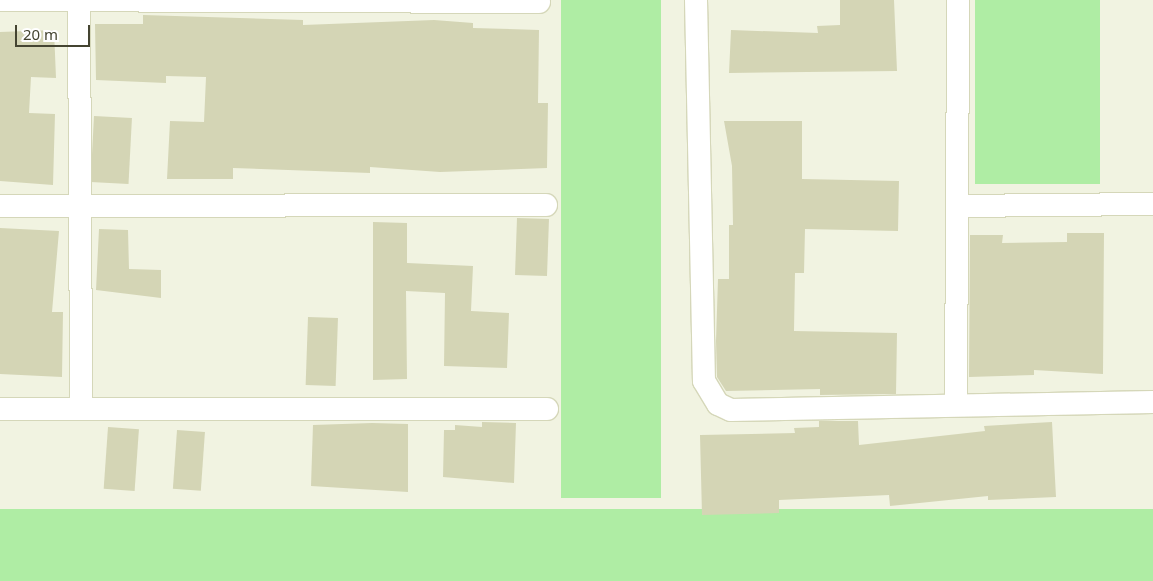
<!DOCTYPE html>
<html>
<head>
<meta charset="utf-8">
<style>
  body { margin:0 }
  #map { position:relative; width:1153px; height:581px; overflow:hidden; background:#f1f3e1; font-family:"Noto Sans",sans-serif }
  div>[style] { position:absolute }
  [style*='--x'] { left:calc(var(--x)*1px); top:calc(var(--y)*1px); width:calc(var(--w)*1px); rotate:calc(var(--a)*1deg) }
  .green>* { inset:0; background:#afeda4; transform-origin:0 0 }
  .building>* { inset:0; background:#d4d5b5; transform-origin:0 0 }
  .roads { filter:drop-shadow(1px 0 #d5d7b9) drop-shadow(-1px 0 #d5d7b9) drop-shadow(0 1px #d5d7b9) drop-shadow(0 -1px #d5d7b9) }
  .minor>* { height:22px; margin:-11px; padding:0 11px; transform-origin:11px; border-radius:11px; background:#fff }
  span { translate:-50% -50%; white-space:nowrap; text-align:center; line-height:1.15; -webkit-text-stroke:4px #fff; paint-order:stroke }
  .scale { position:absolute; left:15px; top:25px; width:75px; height:22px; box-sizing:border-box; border:2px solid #444431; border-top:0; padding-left:6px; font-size:15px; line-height:18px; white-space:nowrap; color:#444431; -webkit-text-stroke:4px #fff; paint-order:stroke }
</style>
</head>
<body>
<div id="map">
  <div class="green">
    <div style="left:561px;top:0;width:100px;height:498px"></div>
    <div style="left:975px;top:0;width:125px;height:184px"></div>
    <div style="left:1153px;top:509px;width:72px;height:1153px;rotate:90deg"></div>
  </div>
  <div class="building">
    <div style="clip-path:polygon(840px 0,894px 0,897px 71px,729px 73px,731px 30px,818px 33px,817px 26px,840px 25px)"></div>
    <div style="clip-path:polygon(143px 15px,303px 20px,303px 25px,434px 20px,473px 23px,473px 28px,539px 30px,538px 103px,548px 103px,547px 168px,440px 172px,370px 167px,370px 173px,233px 168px,233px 179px,167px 179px,170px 121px,204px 122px,206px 77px,166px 76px,166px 83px,96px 80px,95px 24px,143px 24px)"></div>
    <div style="clip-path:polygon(54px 30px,56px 78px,31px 77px,29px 113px,55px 114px,53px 185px,0 181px,0 32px)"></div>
    <div style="left:94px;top:116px;width:38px;height:66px;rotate:3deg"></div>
    <div style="clip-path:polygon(724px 121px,802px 121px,802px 179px,899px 181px,898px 231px,805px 229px,804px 273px,795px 273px,794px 331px,897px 333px,896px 394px,820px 395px,820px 389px,726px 391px,717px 377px,716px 341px,718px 279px,729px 279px,729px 225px,733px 225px,732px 166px)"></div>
    <div style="left:517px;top:218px;width:32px;height:57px;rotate:2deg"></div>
    <div style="clip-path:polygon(373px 222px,407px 223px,407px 263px,473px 266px,471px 311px,509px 313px,507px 368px,444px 366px,445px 293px,406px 291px,407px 379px,373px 380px)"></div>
    <div style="clip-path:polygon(0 228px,59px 231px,52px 312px,63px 312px,62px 377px,0 374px)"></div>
    <div style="clip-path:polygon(99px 229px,128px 230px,129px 269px,161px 270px,161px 298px,96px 290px)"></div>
    <div style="clip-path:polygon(1067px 233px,1104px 233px,1103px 374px,1034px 370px,1034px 375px,969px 377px,970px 235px,1003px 235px,1002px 243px,1067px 242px)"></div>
    <div style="left:308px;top:317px;width:30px;height:68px;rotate:2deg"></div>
    <div style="clip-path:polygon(819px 421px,858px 421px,859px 445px,985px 431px,984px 426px,1052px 422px,1056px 497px,988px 500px,988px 496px,890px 506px,889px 495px,779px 500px,779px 513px,702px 515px,700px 435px,795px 433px,794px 428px,819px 427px)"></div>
    <div style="clip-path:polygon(482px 422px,516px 423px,514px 483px,443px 477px,444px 430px,455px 430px,455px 425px,482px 427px)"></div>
    <div style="clip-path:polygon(372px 423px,408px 424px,408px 492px,311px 486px,313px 425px)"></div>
    <div style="left:108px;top:427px;width:31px;height:62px;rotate:4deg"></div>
    <div style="left:177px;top:430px;width:28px;height:59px;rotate:4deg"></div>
  </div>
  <div class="roads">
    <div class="minor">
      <div style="--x:0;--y:0;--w:539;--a:0.21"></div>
      <div style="--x:79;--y:0;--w:409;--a:89.7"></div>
      <div style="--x:696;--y:0;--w:381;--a:88.8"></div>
      <div style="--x:704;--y:381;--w:27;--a:59"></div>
      <div style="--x:718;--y:404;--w:14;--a:25"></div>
      <div style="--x:731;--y:410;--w:422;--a:-1.1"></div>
      <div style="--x:0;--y:206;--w:546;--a:-0.1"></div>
      <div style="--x:958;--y:206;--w:195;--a:-0.6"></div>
      <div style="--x:956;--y:402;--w:402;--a:-89.7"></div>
      <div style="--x:0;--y:409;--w:547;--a:0"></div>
    </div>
  </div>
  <div class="scale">20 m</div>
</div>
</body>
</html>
